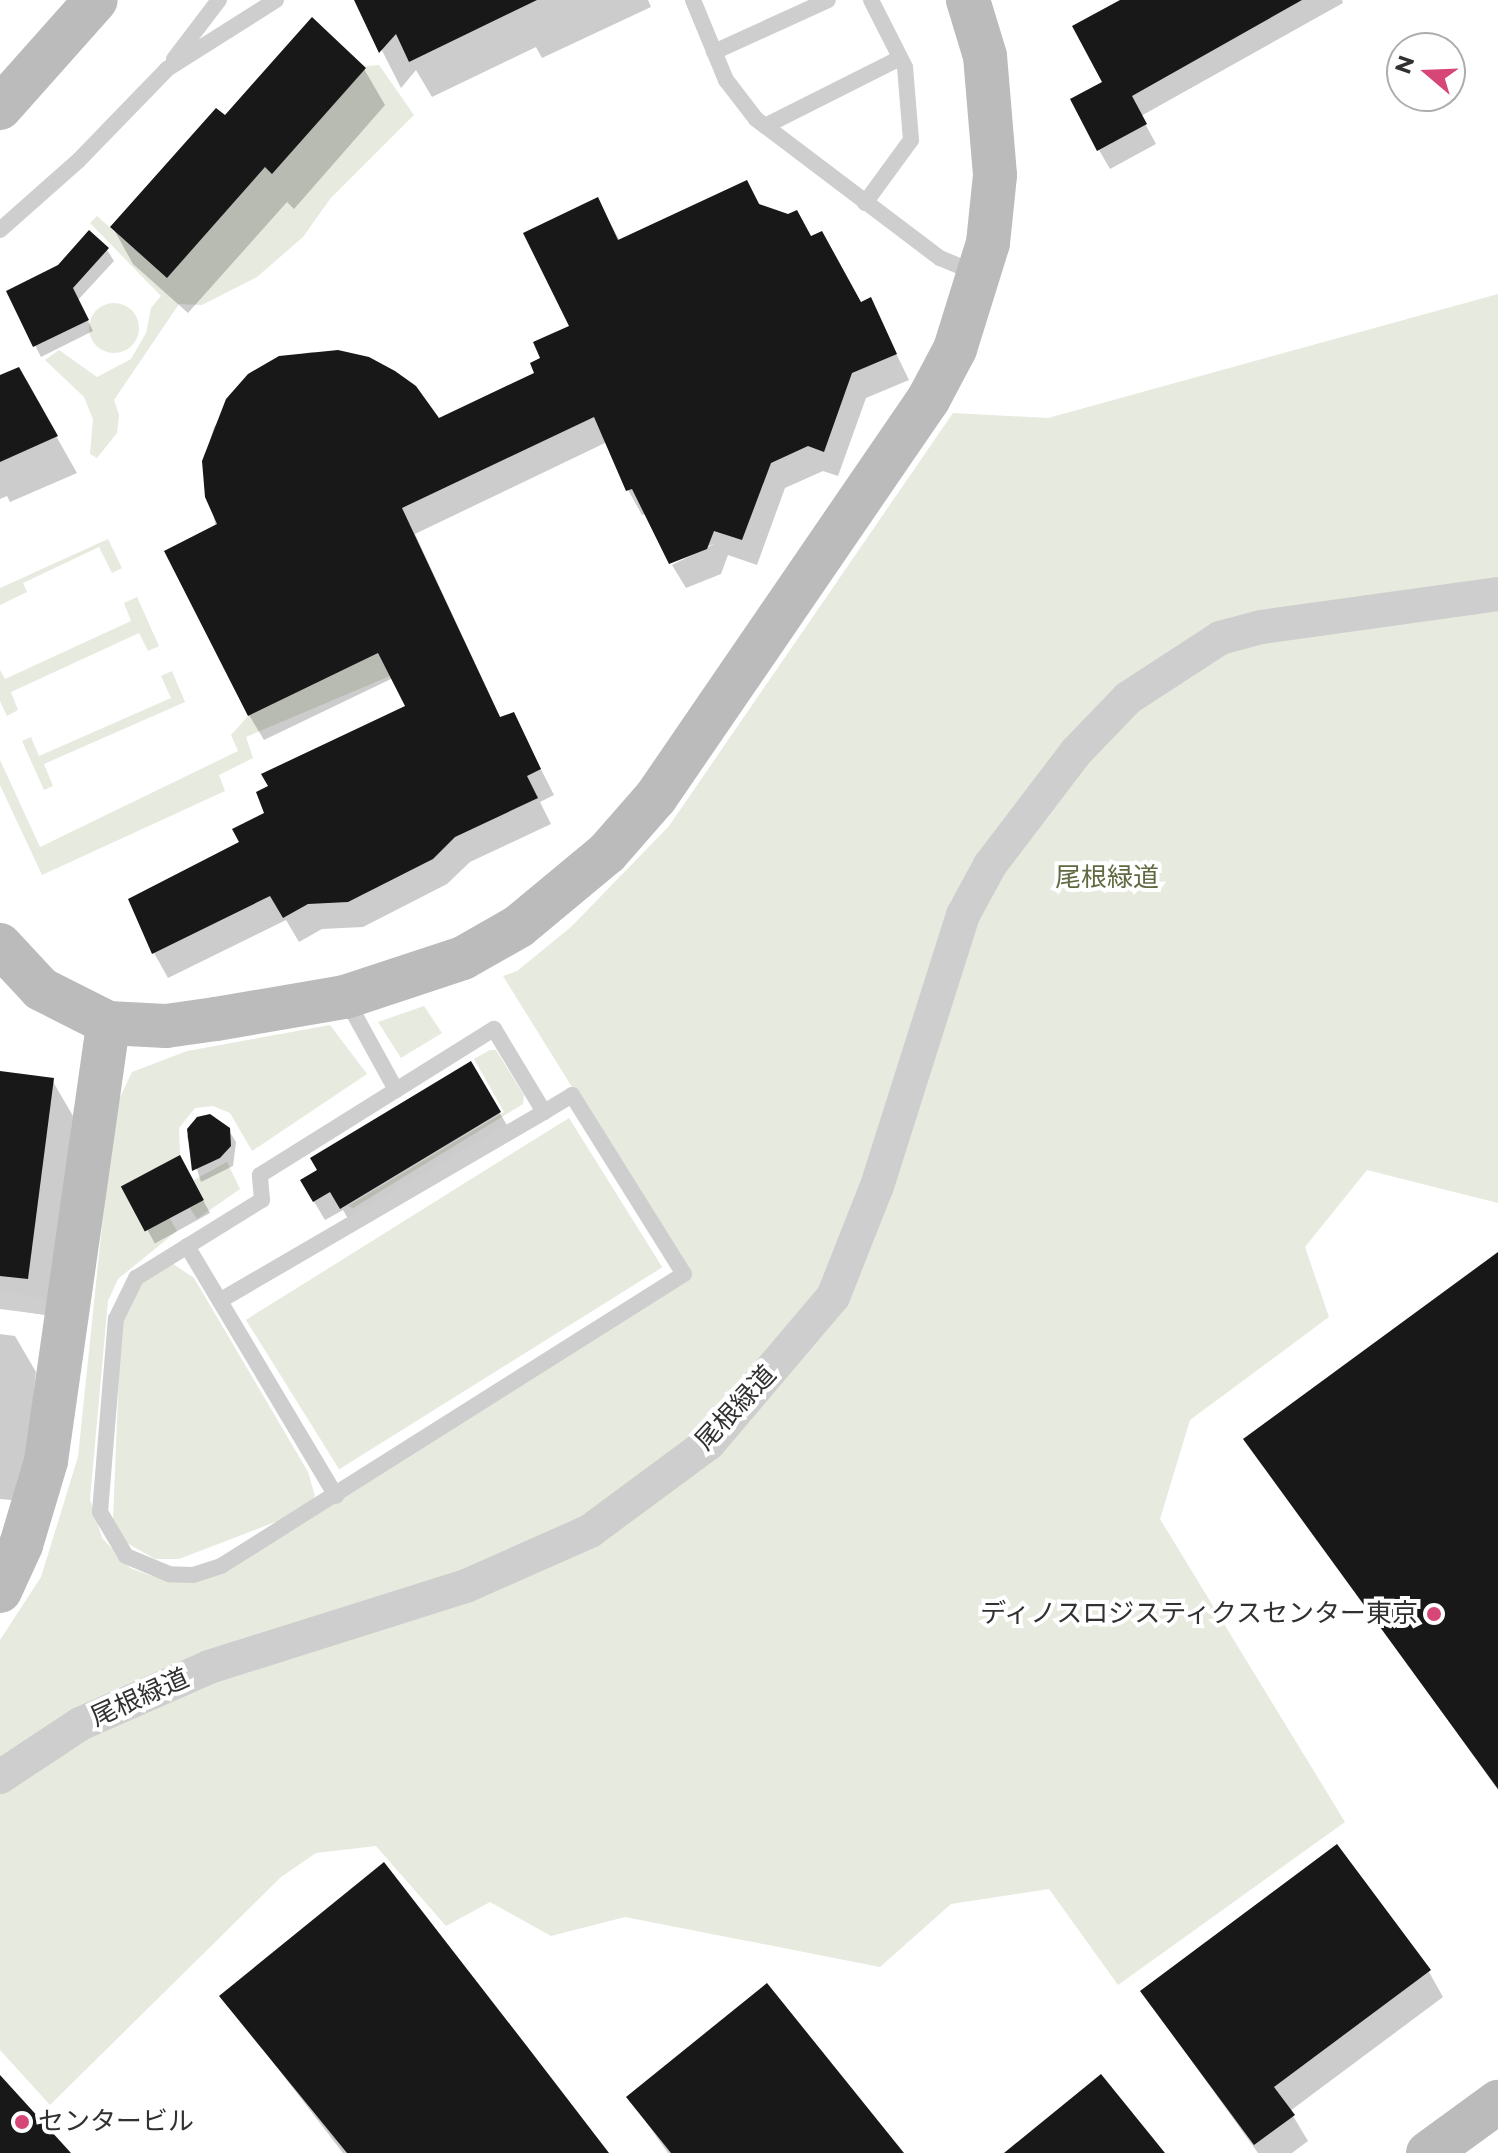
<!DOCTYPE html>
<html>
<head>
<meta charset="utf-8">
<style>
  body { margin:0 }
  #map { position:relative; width:1498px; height:2153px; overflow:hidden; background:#fff; font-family:Montserrat,"Noto Sans JP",sans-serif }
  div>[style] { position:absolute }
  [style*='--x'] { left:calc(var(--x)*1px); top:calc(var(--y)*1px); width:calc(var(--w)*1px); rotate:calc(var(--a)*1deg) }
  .green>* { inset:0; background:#e7eade; transform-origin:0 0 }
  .round { border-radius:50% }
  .shadow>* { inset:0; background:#0003; transform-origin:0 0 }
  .building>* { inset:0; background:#181818; transform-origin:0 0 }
  .lane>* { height:16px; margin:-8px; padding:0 8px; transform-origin:8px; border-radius:8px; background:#cecece }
  .street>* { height:34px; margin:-17px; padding:0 17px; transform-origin:17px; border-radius:17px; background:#cecece }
  .secondary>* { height:44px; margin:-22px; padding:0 22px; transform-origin:22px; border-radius:22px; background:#bbb }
  .dots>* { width:22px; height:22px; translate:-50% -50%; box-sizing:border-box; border:4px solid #fff; border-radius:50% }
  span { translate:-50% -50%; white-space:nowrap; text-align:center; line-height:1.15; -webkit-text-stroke:8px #fff; paint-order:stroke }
  .park-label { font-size:26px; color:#5f6a42 }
  .street-label { font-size:26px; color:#313131 }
  .poi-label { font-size:26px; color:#313131 }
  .right { translate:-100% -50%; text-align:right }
  .left { translate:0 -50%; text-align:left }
  .north { position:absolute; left:1386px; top:32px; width:80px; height:80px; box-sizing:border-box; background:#fff; border:2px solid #adadad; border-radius:50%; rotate:289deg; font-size:22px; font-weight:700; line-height:32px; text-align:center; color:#313131 }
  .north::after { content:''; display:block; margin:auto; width:28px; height:36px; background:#d64677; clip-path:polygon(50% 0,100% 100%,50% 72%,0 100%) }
</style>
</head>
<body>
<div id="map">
  <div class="green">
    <div style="clip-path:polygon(379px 65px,414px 115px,330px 199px,303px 237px,257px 277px,202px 305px,179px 304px,114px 400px,119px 415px,117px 433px,97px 458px,90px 454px,93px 419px,84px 397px,45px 360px,59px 350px,97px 377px,131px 359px,146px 333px,151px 308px,161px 296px,90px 223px,97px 216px,167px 278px,265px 167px,273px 173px,367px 66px)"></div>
    <div style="clip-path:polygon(1498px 294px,1498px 1203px,1367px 1170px,1305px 1247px,1329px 1317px,1190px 1420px,1160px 1519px,1345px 1822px,1118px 1985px,1049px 1889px,951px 1904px,880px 1967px,625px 1917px,551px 1936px,490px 1902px,446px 1926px,376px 1846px,316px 1853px,281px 1877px,50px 2105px,0 2050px,0 1640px,41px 1577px,78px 1457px,114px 1110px,132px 1072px,187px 1051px,330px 1025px,367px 1074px,252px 1151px,230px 1113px,213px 1106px,195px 1108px,179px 1128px,180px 1155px,123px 1186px,170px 1219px,177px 1231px,118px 1279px,108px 1301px,90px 1499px,102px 1538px,130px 1568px,152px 1576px,205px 1576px,690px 1277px,503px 976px,517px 971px,571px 927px,669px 826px,953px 413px,1048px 418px)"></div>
    <div class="round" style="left:89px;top:303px;width:50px;height:50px"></div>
    <div style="clip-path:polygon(108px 539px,122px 568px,112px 573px,99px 547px,23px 583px,27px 592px,0 605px,0 588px)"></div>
    <div style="clip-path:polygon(137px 597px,159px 646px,148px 651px,139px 633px,11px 692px,18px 710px,7px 716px,0 701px,0 670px,5px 679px,131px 621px,124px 603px)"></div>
    <div style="clip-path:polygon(378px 653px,390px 676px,246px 737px,253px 758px,219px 775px,225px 791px,42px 875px,0 785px,0 760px,40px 847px,238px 751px,231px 735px,248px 716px)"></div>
    <div style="clip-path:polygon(172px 671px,185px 702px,44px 764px,53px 786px,44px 790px,22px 741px,31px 737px,39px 756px,171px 698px,161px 676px)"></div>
    <div style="clip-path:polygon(424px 1006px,442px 1033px,401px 1058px,378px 1022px)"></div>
    <div style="clip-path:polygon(490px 1050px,496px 1050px,524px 1095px,523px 1104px,353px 1208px,348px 1206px,504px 1112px,474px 1059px)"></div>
    <div style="left:569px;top:1118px;width:176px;height:381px;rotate:58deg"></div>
    <div style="clip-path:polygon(227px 1162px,240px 1189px,197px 1219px,190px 1208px,204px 1200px,194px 1180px)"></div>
    <div style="clip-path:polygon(173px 1264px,194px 1278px,308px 1472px,315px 1496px,307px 1509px,283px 1519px,179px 1559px,155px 1559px,127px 1543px,113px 1521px,121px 1321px,137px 1286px)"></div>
  </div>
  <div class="shadow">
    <div style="clip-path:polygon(368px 0,648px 0,651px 7px,542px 58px,536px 47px,432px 97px,416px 70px,401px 88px,359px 5px)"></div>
    <div style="clip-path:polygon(1125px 0,1342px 0,1343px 3px,1141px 116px,1156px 144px,1110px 169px,1099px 150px,1104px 83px)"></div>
    <div style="clip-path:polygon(364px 69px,385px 105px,294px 209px,287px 202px,188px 313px,133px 264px,113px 228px,225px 118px)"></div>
    <div style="clip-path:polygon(747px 182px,760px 205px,811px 238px,861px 304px,870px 300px,909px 380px,866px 398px,838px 476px,823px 471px,785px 488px,757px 565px,728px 555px,721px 574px,686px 588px,672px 565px,716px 543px,670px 561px,647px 514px,642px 515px,628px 490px,607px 442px,415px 534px,501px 719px,513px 714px,554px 795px,540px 802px,551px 824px,470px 862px,447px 884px,363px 927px,322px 929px,299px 942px,286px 920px,168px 978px,154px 953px,266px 814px,408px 707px,393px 678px,264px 740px,249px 715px,204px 461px,214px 427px,250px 376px,280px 358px,311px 352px,368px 359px,438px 421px,537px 374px,572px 327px,597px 199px,620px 241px)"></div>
    <div style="clip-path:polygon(107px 250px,114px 261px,78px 300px,93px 331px,41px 357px,8px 292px)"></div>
    <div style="clip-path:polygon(18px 369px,77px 473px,10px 502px,7px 496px,0 499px,0 378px)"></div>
    <div style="clip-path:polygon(470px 1063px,511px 1132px,353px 1227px,343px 1210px,325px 1220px,313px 1200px)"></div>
    <div style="clip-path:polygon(0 1073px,52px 1080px,73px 1116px,48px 1315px,0 1309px)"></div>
    <div style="clip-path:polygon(192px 1123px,228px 1129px,236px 1142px,233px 1166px,201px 1182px,187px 1137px)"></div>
    <div style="left:179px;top:1157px;width:64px;height:63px;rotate:61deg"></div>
    <div style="clip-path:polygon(1498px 1254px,1498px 1790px,1246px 1439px)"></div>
    <div style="clip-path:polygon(0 1334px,15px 1336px,36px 1372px,22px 1501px,0 1499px)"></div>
    <div style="clip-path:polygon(1429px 1972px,1443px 1997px,1290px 2111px,1308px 2141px,1292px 2153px,1258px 2153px,1142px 1992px)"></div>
    <div style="clip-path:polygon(222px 1996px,606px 2153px,343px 2153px)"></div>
    <div style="clip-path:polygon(629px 2098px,902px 2153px,668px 2153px)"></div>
  </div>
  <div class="building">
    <div style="clip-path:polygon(354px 0,537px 0,409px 62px,396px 34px,379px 53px)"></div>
    <div style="clip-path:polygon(1120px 0,1302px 0,1132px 96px,1147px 124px,1097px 151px,1070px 99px,1102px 82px,1072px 26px)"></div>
    <div style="clip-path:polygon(312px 17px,366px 68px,272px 174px,265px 167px,167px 278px,110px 227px,216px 108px,225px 115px)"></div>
    <div style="clip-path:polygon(747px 180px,759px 204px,788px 214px,797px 210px,811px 236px,822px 231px,861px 302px,871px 297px,897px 354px,852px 373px,824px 452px,808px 446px,771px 463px,742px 540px,714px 531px,707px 549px,669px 564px,632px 489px,626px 491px,594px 417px,402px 508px,500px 717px,514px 712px,541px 769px,527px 776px,538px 798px,455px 837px,433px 859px,348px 902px,308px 904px,283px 918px,270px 896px,152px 954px,128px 899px,239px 842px,232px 829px,264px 813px,256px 792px,268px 786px,261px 774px,405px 706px,378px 653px,248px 716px,164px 551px,217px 524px,205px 497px,202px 461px,226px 399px,248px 374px,279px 356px,338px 350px,369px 357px,395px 371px,416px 386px,439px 418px,534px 373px,530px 363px,540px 358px,533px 342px,569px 326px,523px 233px,598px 197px,618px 240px)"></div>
    <div style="clip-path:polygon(89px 230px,109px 248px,73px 288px,89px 320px,33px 347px,6px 291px,58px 265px)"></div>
    <div style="clip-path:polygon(19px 367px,58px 436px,0 462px,0 375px)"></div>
    <div style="clip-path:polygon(471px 1061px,501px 1112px,340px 1209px,330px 1192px,313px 1202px,300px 1180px,317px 1170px,310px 1158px)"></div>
    <div style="clip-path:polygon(0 1071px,54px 1078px,28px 1279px,0 1276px)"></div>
    <div style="clip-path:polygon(210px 1114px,230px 1128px,231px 1146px,220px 1158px,192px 1171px,187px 1129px,197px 1117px)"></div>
    <div style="left:180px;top:1155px;width:51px;height:67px;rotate:62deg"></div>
    <div style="clip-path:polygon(1498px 1252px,1498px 1789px,1243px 1439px)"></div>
    <div style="clip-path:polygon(1337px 1844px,1431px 1970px,1274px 2087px,1295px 2115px,1254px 2145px,1140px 1991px)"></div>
    <div style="clip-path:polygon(384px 1862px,526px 2045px,609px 2153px,347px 2153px,219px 1996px)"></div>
    <div style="clip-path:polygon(767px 1983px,904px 2153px,671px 2153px,626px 2097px)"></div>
    <div style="clip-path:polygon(1101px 2074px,1165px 2153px,1004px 2153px)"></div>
    <div style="clip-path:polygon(0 2075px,71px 2153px,0 2153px)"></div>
  </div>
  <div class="lane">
    <div style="--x:693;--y:0;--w:87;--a:67.6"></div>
    <div style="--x:726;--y:80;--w:49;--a:52.4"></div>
    <div style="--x:756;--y:119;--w:231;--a:37.1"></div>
    <div style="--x:940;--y:258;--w:39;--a:23"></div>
    <div style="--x:714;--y:52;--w:125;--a:-24.5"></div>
    <div style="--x:174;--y:59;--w:74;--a:-52.7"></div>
    <div style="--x:765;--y:126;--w:151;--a:-26.7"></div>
    <div style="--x:865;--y:203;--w:78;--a:-53.9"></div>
    <div style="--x:911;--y:140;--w:73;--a:-94.7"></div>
    <div style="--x:905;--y:67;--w:75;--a:-116.9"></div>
    <div style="--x:0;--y:230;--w:104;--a:-41.5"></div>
    <div style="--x:78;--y:161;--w:128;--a:-45.9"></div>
    <div style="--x:167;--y:69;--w:129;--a:-32.3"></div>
    <div style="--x:346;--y:999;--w:104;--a:61.2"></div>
    <div style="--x:187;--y:1246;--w:291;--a:59.2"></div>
    <div style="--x:0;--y:1300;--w:66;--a:8.7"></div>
    <div style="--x:221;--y:1300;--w:374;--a:-30.2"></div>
    <div style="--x:544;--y:1112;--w:33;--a:-31"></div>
    <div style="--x:572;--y:1095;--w:211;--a:58"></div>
    <div style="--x:684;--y:1274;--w:547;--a:147.76"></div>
    <div style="--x:221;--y:1566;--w:29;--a:162"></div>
    <div style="--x:193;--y:1575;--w:24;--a:-178"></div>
    <div style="--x:169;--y:1574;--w:47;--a:-157.3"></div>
    <div style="--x:126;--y:1556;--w:51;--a:-120.6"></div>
    <div style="--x:100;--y:1512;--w:194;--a:-85.3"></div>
    <div style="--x:116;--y:1319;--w:46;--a:-64"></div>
    <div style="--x:136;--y:1278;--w:148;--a:-31.8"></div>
    <div style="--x:262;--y:1200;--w:25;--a:-95"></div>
    <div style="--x:260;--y:1175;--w:276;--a:-32"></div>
    <div style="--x:494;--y:1029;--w:97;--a:58.9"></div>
  </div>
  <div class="street">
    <div style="--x:0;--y:1777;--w:96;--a:-33.5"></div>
    <div style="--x:80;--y:1724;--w:141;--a:-23.8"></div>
    <div style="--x:209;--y:1667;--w:269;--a:-17.5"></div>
    <div style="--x:466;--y:1586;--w:136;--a:-23.9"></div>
    <div style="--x:590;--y:1531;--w:148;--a:-36.5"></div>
    <div style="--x:709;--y:1443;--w:192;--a:-49.7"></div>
    <div style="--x:833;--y:1297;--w:119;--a:-68.4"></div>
    <div style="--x:877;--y:1186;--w:284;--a:-72.4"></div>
    <div style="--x:963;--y:915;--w:57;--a:-61.6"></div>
    <div style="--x:990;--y:865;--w:142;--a:-52.7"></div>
    <div style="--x:1076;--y:752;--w:75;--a:-46.1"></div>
    <div style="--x:1128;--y:698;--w:110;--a:-33.1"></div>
    <div style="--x:1220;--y:638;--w:42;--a:-15"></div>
    <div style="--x:1261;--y:627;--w:239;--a:-7.9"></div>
  </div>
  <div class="secondary">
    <div style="--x:0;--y:108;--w:144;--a:-48.4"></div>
    <div style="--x:0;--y:945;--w:60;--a:47"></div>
    <div style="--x:41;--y:989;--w:75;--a:26.9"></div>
    <div style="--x:108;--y:1023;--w:58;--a:3"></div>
    <div style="--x:166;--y:1026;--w:50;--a:-8"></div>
    <div style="--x:216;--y:1019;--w:131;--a:-9.7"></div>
    <div style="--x:345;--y:997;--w:124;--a:-18.3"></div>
    <div style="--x:463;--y:958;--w:64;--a:-29.7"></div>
    <div style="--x:519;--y:926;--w:114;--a:-39.7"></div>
    <div style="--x:607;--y:853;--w:74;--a:-48.8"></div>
    <div style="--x:656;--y:797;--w:481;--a:-55.6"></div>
    <div style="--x:928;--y:400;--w:58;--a:-62.1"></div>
    <div style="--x:955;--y:349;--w:111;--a:-72.7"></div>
    <div style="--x:988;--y:243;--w:68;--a:-84.1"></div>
    <div style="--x:995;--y:175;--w:119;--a:-94.8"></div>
    <div style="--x:985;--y:56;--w:59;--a:-106.9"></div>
    <div style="--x:0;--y:1591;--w:51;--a:-65.5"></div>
    <div style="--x:21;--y:1545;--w:88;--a:-73.4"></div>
    <div style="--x:46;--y:1461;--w:442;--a:-81.9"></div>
    <div style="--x:1428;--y:2153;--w:87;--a:-36.1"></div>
  </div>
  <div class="dots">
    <div style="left:1434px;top:1614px;background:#d64677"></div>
    <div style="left:22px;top:2122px;background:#d64677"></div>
  </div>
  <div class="park-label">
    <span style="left:1107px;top:878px">尾根緑道</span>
  </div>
  <div class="street-label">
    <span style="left:736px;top:1408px;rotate:-47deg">尾根緑道</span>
    <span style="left:140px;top:1698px;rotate:-24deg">尾根緑道</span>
  </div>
  <div class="poi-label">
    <span class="right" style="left:1418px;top:1614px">ディノスロジスティクスセンター東京</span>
    <span class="left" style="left:38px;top:2122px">センタービル</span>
  </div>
  <div class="north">N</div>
</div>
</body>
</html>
